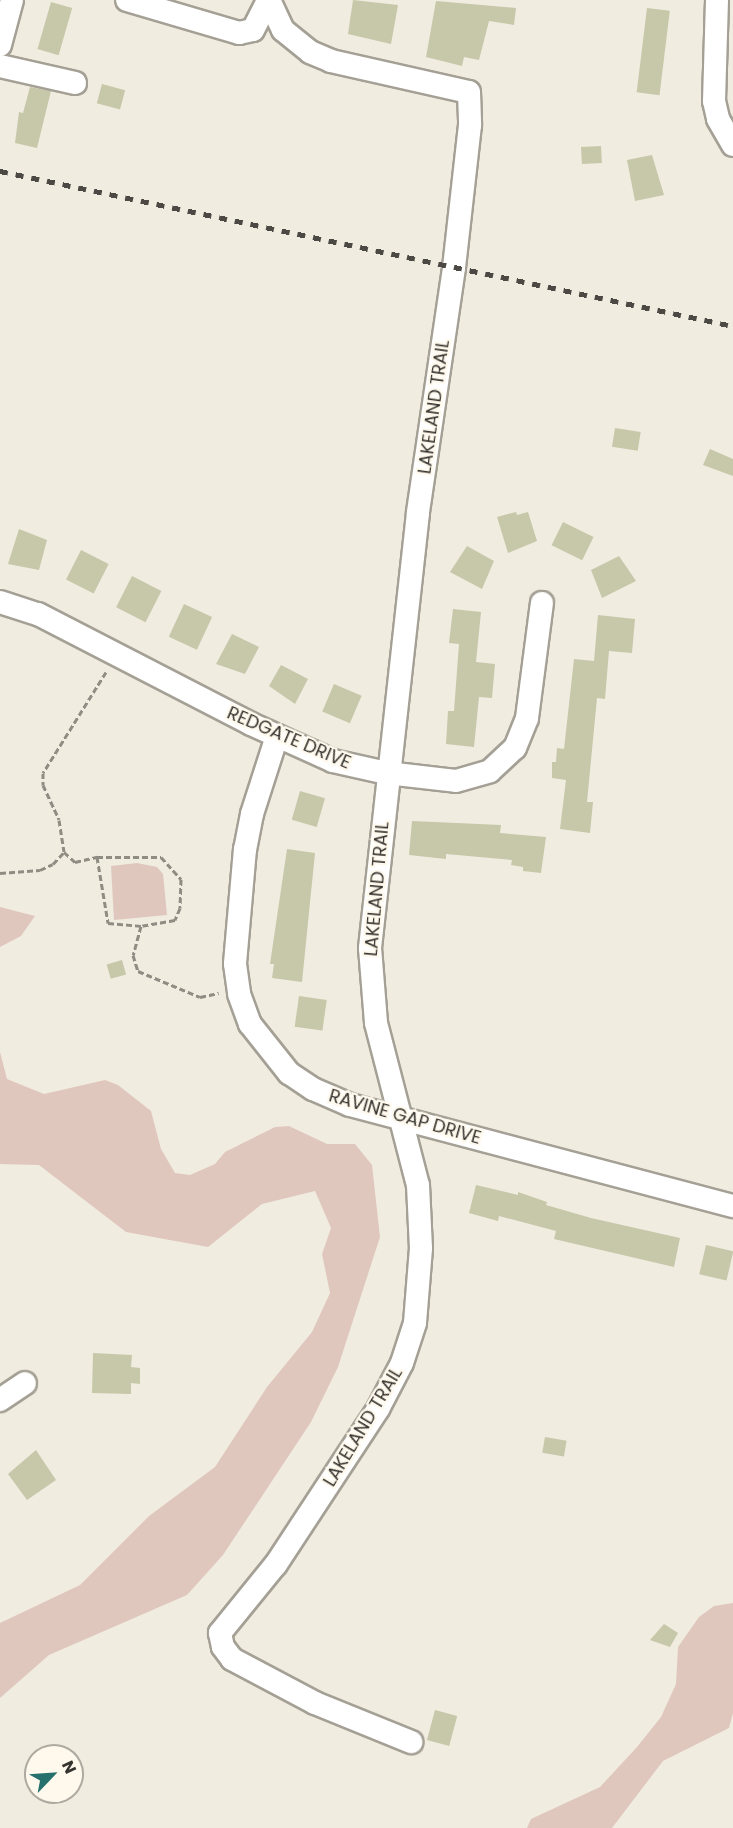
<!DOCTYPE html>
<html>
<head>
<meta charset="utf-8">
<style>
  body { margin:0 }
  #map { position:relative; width:733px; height:1828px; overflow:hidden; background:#f1ece0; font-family:Poppins,sans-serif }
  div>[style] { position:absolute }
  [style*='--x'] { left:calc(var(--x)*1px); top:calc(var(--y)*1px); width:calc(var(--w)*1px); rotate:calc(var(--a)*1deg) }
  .green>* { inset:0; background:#e0c7bd }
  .building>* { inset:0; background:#c7c7a9; transform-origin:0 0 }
  .path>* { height:3px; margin-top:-1.5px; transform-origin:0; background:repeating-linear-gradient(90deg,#8f8c84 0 6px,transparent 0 9px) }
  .roads { filter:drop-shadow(2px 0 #a5a095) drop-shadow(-2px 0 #a5a095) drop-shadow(0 2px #a5a095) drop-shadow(0 -2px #a5a095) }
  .minor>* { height:22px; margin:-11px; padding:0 11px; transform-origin:11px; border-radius:11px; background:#fff }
  .rail>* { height:4.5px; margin-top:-2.25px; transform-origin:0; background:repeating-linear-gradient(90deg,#4c4944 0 8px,transparent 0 16px) }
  span { translate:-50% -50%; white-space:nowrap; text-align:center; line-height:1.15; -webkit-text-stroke:4.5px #fff9ed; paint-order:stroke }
  .street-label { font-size:18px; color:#35332f }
  .north { position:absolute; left:24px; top:1744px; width:60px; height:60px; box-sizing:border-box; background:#fff9ed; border:2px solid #aeaaa1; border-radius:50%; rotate:65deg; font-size:16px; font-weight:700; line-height:24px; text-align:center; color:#35332f }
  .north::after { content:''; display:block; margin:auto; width:21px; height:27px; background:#26706e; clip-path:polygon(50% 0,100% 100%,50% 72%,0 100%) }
</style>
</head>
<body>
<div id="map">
  <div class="green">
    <div style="clip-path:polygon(137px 863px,157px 867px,163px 874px,167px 915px,114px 920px,111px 866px)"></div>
    <div style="clip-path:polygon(0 907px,35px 916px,21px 936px,0 947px)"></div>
    <div style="clip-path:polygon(0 1052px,7px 1079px,44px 1094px,105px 1080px,118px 1085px,151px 1111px,161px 1149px,175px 1173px,190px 1175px,215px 1164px,225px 1152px,275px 1127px,289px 1126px,327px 1144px,355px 1144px,372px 1165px,380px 1237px,338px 1367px,311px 1422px,223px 1555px,187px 1595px,49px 1655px,0 1698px,0 1623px,80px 1585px,149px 1516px,215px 1467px,267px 1387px,312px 1332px,330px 1293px,322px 1254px,331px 1228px,315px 1191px,262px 1204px,208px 1247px,126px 1232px,39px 1165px,0 1164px)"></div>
    <div style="clip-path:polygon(733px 1603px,733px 1713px,729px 1728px,663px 1761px,612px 1828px,527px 1828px,531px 1819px,600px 1787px,637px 1747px,661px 1717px,676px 1684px,678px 1647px,699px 1617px,714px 1606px)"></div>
  </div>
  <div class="building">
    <div style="clip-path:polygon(353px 0,398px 5px,391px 44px,348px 34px)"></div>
    <div style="clip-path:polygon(436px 1px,516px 8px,514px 25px,489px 21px,479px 60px,464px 57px,462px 66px,426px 57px)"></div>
    <div style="left:51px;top:2px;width:22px;height:49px;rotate:16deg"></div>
    <div style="left:647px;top:8px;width:23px;height:85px;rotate:7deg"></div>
    <div style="left:102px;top:84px;width:24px;height:20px;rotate:15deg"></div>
    <div style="clip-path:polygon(30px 87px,51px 91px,37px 148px,15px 143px,19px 112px,23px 113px)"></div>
    <div style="left:601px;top:146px;width:17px;height:20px;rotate:87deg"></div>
    <div style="clip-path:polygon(652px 155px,664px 195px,635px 201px,627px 160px)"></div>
    <div style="left:615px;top:428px;width:26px;height:19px;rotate:9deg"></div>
    <div style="clip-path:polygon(710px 449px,733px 459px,733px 476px,703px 465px)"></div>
    <div style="clip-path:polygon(516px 512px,517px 515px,528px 512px,537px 541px,508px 553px,497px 517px)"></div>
    <div style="left:563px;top:522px;width:34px;height:26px;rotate:26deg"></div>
    <div style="clip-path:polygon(19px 529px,47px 540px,39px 570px,8px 564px)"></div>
    <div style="clip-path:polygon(467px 546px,494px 561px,482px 589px,450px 572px)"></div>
    <div style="left:81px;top:550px;width:31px;height:33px;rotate:27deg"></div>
    <div style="clip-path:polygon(619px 556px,636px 581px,602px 598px,591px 570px)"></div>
    <div style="left:132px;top:576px;width:33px;height:35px;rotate:27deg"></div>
    <div style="left:184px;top:604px;width:31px;height:36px;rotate:25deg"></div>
    <div style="clip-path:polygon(453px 609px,481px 612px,476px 662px,495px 664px,492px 698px,479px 697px,474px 747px,446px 744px,448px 711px,454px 711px,459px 644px,449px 643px)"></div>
    <div style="clip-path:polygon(598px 615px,635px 619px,632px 653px,609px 651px,605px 699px,597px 698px,587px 802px,593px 802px,590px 833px,560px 829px,566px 780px,552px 778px,552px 762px,556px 762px,557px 748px,564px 749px,574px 659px,594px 661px)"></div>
    <div style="clip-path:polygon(232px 634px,259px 647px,245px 674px,216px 664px)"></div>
    <div style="clip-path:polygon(281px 665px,308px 679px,295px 704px,269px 686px)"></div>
    <div style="left:334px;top:684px;width:30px;height:30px;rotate:23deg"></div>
    <div style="left:300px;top:791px;width:26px;height:30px;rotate:16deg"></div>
    <div style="clip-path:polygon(412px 821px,501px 825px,500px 833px,546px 837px,541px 873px,523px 871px,523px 867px,511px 865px,512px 860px,446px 854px,446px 859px,409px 855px)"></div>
    <div style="clip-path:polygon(287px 849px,315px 853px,302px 982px,272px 978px,274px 964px,270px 964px)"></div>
    <div style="left:122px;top:960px;width:15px;height:16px;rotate:74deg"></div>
    <div style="left:299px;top:996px;width:28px;height:31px;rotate:8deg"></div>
    <div style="clip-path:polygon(476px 1185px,518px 1195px,518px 1192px,547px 1202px,546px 1205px,591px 1218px,680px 1238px,674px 1267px,554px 1239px,556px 1231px,499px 1216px,498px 1221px,469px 1213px)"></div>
    <div style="left:706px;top:1245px;width:28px;height:30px;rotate:13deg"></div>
    <div style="clip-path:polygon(93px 1353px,132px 1355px,131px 1367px,140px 1368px,140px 1384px,131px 1383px,131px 1394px,92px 1393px)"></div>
    <div style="left:545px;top:1437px;width:22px;height:16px;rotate:10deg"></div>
    <div style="clip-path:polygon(36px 1450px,56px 1480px,27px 1500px,8px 1474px)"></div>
    <div style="clip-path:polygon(664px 1624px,678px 1633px,670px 1647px,650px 1640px)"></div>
    <div style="left:435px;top:1710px;width:23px;height:31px;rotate:15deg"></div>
  </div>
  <div class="path">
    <div style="--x:106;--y:672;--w:119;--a:122"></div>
    <div style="--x:43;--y:773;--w:12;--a:90"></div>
    <div style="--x:43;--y:785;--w:38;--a:65"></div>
    <div style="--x:59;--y:820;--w:32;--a:81"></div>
    <div style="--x:64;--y:852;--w:15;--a:42"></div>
    <div style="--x:75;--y:862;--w:23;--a:-13"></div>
    <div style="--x:97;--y:857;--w:67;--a:80.5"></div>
    <div style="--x:108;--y:923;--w:33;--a:5"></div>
    <div style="--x:141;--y:926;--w:30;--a:105"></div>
    <div style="--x:133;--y:955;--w:17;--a:73"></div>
    <div style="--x:138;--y:971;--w:67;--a:22.8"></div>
    <div style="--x:200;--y:997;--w:19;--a:-12"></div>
    <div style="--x:97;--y:857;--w:64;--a:0"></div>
    <div style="--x:161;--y:857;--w:30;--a:48"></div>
    <div style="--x:181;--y:879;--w:29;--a:92"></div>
    <div style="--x:180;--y:908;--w:13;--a:113"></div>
    <div style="--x:175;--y:920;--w:35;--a:170"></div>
    <div style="--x:0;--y:873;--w:40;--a:-4.3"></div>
    <div style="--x:40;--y:870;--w:14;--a:-25"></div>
    <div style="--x:53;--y:864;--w:16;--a:-47"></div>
  </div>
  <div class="roads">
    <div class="minor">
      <div style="--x:127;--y:0;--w:117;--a:16.4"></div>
      <div style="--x:239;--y:33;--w:14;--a:-12"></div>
      <div style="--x:253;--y:30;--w:34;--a:-63"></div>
      <div style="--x:269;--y:0;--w:33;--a:65"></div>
      <div style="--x:283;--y:30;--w:35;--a:39"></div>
      <div style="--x:310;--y:52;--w:23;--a:23"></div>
      <div style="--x:331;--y:61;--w:141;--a:12.7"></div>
      <div style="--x:469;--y:92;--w:33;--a:88"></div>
      <div style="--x:470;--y:125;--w:144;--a:96.4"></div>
      <div style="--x:454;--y:268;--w:248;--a:98.4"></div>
      <div style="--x:418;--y:513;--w:438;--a:96.3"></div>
      <div style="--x:370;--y:948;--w:75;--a:85.4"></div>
      <div style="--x:376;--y:1023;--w:167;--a:75.5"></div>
      <div style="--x:418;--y:1185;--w:63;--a:87.3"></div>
      <div style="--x:421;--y:1248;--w:75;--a:94.6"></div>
      <div style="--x:415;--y:1323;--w:42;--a:108"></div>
      <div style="--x:402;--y:1363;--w:52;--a:117.6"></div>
      <div style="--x:378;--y:1409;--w:186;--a:123.3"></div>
      <div style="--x:276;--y:1564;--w:89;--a:129.1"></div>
      <div style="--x:220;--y:1633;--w:14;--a:78"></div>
      <div style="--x:223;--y:1647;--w:15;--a:53"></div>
      <div style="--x:232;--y:1659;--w:94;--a:27.9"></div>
      <div style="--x:315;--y:1703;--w:104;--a:22.1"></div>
      <div style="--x:717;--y:0;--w:101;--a:91.7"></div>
      <div style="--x:714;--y:101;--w:18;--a:77"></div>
      <div style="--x:718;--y:119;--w:30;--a:60"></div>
      <div style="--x:0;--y:45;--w:47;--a:-75.1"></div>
      <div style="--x:0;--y:66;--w:77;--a:12.8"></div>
      <div style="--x:0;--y:602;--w:40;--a:18"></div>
      <div style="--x:38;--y:614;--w:240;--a:27.3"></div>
      <div style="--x:251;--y:724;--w:90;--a:24.3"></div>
      <div style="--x:333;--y:761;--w:55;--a:12.5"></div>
      <div style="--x:387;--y:773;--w:69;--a:6.6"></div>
      <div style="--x:456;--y:781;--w:35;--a:-16"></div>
      <div style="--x:490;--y:771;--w:34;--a:-43"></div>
      <div style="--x:515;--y:748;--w:32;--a:-68"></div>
      <div style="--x:527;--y:718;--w:116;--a:-82.6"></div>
      <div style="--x:277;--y:736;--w:82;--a:107.8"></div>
      <div style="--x:252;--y:814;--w:36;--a:101"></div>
      <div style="--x:245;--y:849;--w:115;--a:95"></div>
      <div style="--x:235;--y:964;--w:30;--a:82"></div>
      <div style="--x:239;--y:994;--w:32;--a:70"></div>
      <div style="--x:250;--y:1024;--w:63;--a:51.5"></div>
      <div style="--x:289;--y:1073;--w:29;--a:34"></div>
      <div style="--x:313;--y:1089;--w:40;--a:23.4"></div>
      <div style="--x:350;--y:1105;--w:396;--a:14.8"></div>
      <div style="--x:0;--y:1400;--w:30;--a:-34"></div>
    </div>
  </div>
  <div class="rail">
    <div style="--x:0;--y:171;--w:749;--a:11.94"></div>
  </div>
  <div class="street-label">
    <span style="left:434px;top:407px;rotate:-82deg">LAKELAND TRAIL</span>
    <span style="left:289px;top:738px;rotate:23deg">REDGATE DRIVE</span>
    <span style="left:377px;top:889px;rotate:-85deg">LAKELAND TRAIL</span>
    <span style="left:405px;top:1117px;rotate:16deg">RAVINE GAP DRIVE</span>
    <span style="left:363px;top:1427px;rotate:-59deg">LAKELAND TRAIL</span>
  </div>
  <div class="north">N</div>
</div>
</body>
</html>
